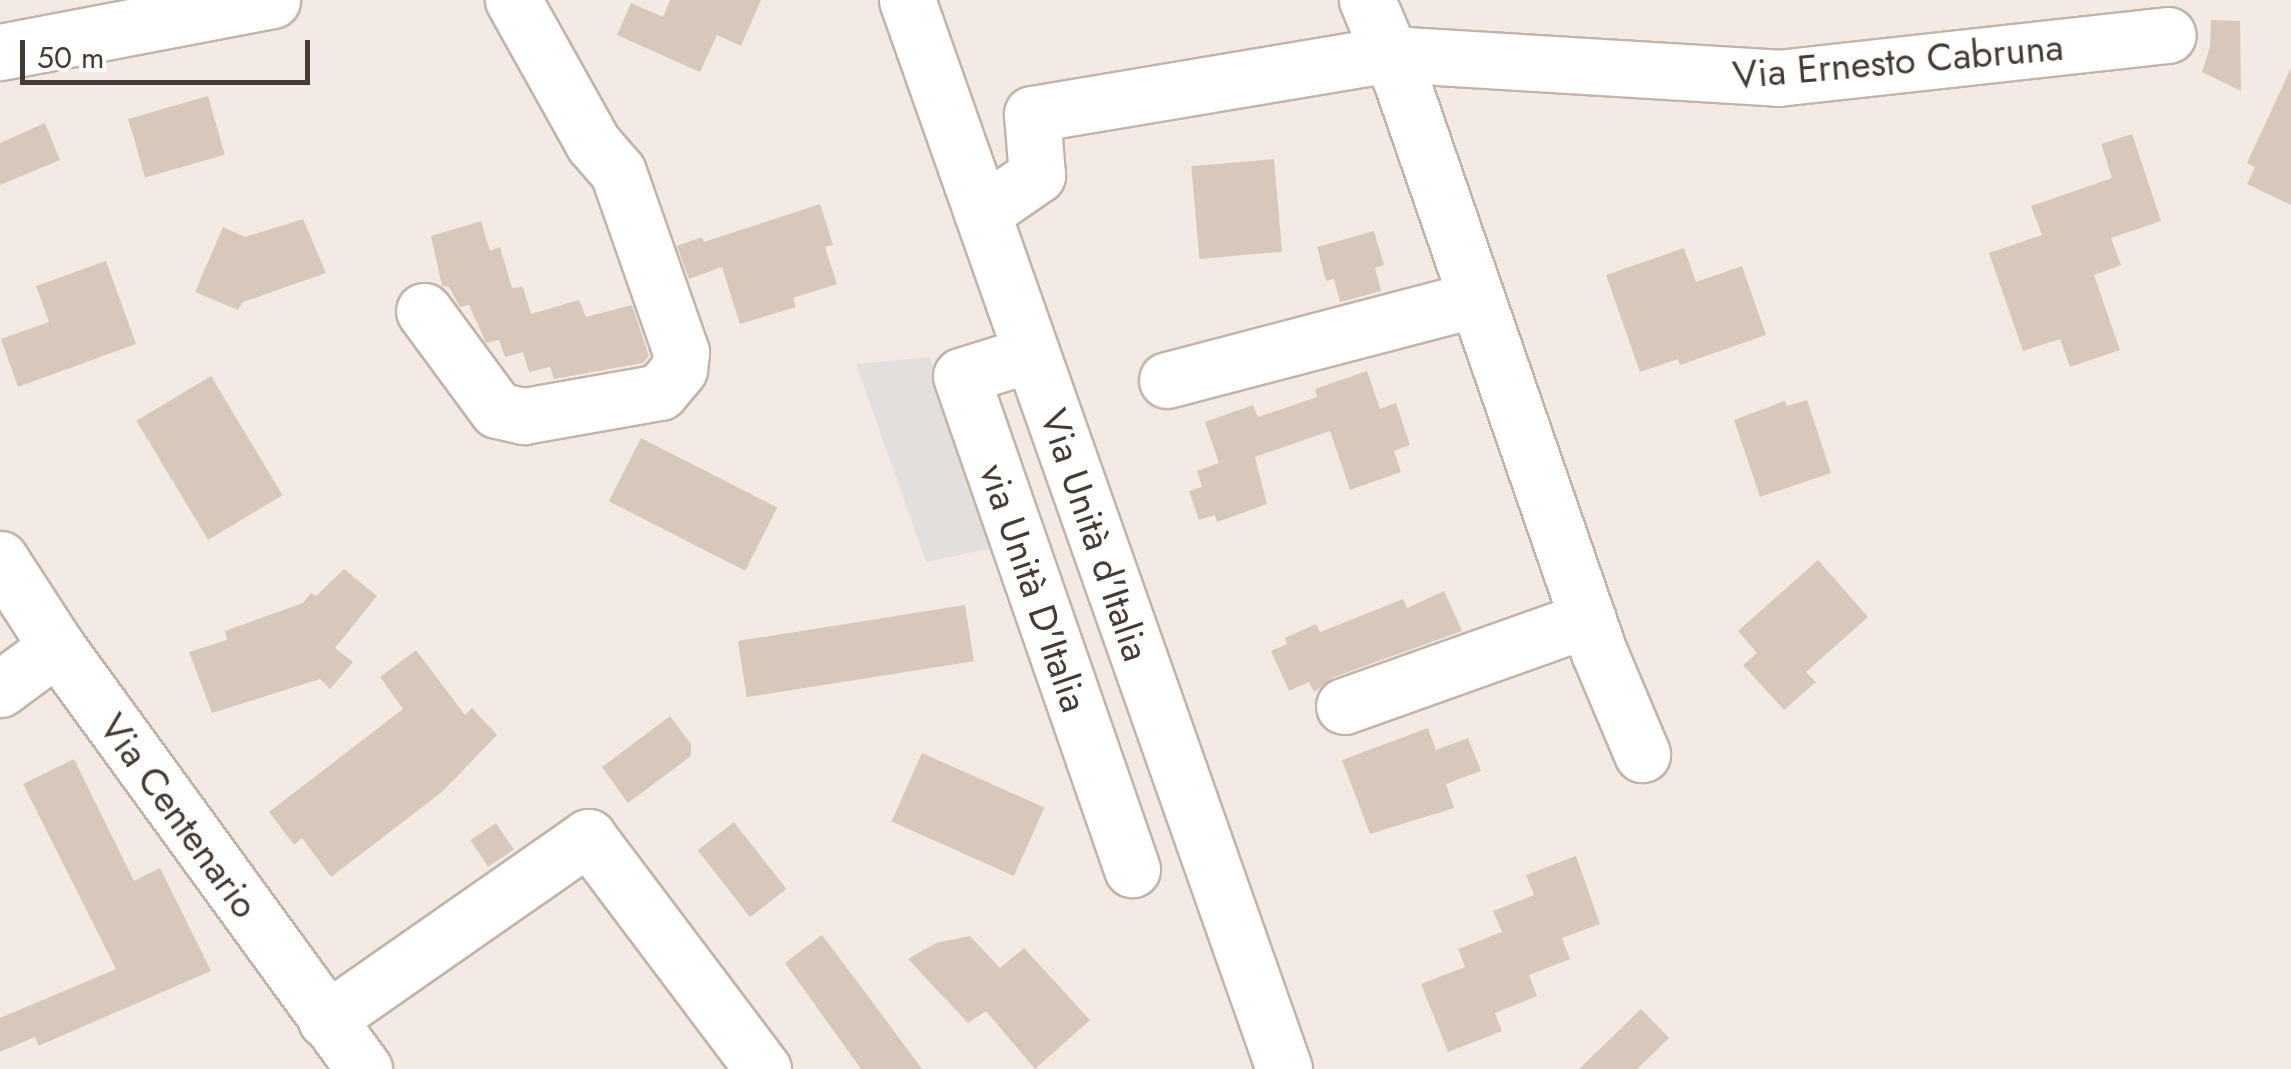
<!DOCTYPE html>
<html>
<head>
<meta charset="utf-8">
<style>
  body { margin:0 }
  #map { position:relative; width:2291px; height:1069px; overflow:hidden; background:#f3ebe3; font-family:Jost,sans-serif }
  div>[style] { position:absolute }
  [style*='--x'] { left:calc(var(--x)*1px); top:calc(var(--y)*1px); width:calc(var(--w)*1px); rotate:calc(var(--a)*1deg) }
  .parking>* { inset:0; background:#e3dfdc }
  .building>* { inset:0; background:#d8c8bb; transform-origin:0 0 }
  .roads { filter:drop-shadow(2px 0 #c2b4a8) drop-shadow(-2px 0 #c2b4a8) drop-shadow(0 2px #c2b4a8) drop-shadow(0 -2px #c2b4a8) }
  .minor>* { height:55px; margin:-27.5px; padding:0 27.5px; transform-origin:27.5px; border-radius:27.5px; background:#fff }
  span { translate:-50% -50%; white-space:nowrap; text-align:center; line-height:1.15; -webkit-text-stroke:8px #fff; paint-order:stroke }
  .street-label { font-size:38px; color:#453b33 }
  .scale { position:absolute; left:20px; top:40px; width:290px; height:45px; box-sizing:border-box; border:5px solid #453b33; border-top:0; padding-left:12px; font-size:30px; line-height:35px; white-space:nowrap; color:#453b33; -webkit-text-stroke:8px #fff; paint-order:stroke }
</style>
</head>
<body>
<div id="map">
  <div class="parking">
    <div style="clip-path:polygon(930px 357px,990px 549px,926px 562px,856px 364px)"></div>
  </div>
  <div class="building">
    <div style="clip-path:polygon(670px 0,761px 0,741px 46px,717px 35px,700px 72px,617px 35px,631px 3px,663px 17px)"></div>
    <div style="clip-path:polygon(2211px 20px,2240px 21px,2241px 91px,2202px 72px,2210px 47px)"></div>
    <div style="clip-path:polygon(2291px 68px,2291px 205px,2247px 184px,2255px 167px,2247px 163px)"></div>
    <div style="left:208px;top:96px;width:61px;height:83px;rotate:74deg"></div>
    <div style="clip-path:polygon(45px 123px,60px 160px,0 185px,0 143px)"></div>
    <div style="clip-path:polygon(2132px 134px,2161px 221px,2111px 238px,2121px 265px,2094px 275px,2120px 350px,2070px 367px,2060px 339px,2023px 351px,1989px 253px,2042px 235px,2031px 206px,2112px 178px,2101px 144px)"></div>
    <div style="left:1274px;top:159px;width:93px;height:83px;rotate:85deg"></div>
    <div style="clip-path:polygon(820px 204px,833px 245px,825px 247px,837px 284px,793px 298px,796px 307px,740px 324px,722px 267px,689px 279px,677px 246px,702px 237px,704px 242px)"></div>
    <div style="clip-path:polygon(303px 219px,326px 273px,243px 302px,238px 310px,195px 292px,223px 227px,245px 237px)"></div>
    <div style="clip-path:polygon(481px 221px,490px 251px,500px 247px,512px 288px,523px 287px,531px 314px,579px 300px,586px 317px,632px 305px,649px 356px,643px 363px,554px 379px,550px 367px,529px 372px,523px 352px,505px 357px,499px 340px,486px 343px,469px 305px,460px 307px,449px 287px,442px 286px,431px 236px)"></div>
    <div style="clip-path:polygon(1374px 231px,1384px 265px,1375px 268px,1381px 291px,1340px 302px,1334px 279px,1326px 281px,1317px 247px)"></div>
    <div style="clip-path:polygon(1684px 248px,1696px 282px,1742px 266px,1766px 335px,1680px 365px,1678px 359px,1640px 372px,1606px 275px)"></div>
    <div style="clip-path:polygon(106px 261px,136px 344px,18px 387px,1px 339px,49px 322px,36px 286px)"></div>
    <div style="clip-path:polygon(1367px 371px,1380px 409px,1396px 403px,1410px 445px,1394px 451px,1401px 472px,1350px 490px,1330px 431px,1255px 457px,1267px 504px,1217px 522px,1215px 515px,1199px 520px,1189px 491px,1202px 487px,1197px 471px,1219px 463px,1205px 422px,1253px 405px,1258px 417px,1317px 397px,1315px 389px)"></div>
    <div style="left:211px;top:376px;width:139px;height:87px;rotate:59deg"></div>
    <div style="clip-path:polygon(1807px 400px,1831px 473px,1760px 497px,1734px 420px,1785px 401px,1787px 406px)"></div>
    <div style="left:641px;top:438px;width:153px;height:71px;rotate:27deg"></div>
    <div style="clip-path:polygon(1818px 560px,1868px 617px,1806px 672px,1816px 682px,1784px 710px,1743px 665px,1757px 653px,1738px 631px)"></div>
    <div style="clip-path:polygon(344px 569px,377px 596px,335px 648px,353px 662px,330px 689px,320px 679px,212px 713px,189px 652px,227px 640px,225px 631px,303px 603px,311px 593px,316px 596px)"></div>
    <div style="clip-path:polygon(1444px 591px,1462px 631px,1334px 677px,1314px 692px,1309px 682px,1289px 691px,1271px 651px,1287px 644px,1285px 638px,1316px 624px,1320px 632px,1403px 599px,1407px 608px)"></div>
    <div style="left:965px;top:605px;width:57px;height:230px;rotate:81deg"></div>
    <div style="clip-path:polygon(416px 650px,465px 715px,472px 708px,497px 735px,442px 792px,331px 877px,302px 838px,294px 845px,269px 812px,403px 709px,380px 677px)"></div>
    <div style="clip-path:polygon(670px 716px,691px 744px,691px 756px,628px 803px,602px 767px)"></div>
    <div style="clip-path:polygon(1428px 728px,1436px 750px,1468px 738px,1481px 771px,1446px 784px,1454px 808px,1370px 834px,1342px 760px)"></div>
    <div style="left:922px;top:753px;width:134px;height:75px;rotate:24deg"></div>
    <div style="clip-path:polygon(74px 759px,134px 881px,160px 868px,211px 971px,38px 1046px,35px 1037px,0 1052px,0 1018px,116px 969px,23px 784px)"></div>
    <div style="left:734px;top:822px;width:85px;height:46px;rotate:52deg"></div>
    <div style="left:496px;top:823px;width:32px;height:31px;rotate:56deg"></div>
    <div style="clip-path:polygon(1576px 856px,1600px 924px,1562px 938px,1570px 959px,1529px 975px,1537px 996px,1495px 1013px,1502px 1031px,1448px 1052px,1421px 984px,1465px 967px,1458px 949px,1502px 932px,1493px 911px,1534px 895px,1526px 875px)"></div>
    <div style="clip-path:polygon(822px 935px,868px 996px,922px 1069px,861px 1069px,785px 963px)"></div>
    <div style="clip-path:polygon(970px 936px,1000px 968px,1024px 948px,1090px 1020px,1035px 1069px,986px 1011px,968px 1023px,908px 959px,936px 943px)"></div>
    <div style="clip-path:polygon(1641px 1009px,1669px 1038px,1637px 1069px,1579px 1069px)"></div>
  </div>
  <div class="roads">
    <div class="minor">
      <div style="--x:907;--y:0;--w:1134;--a:70.57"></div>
      <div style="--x:1367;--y:0;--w:87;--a:67"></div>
      <div style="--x:1401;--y:80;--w:605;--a:70.91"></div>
      <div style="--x:1599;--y:652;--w:111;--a:67.1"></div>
      <div style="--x:0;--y:52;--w:277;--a:-10.8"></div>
      <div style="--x:982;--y:213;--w:67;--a:-34.6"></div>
      <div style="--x:1037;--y:175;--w:61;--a:-94.7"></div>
      <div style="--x:1032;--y:114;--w:362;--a:-9.5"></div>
      <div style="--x:1389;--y:54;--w:390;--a:3.5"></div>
      <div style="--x:1778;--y:78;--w:392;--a:-6.3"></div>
      <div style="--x:424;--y:311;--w:123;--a:53.6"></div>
      <div style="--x:497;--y:410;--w:28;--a:13"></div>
      <div style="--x:524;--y:416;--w:138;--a:-10"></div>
      <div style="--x:660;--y:392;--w:30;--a:-50"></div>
      <div style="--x:679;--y:369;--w:17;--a:-83"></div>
      <div style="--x:681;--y:352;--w:191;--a:-109.3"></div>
      <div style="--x:618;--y:172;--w:38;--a:-131"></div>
      <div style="--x:593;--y:143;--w:164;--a:-119.2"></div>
      <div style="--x:1031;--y:354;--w:73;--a:162.6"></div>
      <div style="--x:961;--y:376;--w:522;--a:70.87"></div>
      <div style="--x:1167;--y:380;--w:318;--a:-14.7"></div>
      <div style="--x:0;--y:559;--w:105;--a:57.1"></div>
      <div style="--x:57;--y:647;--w:522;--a:53.96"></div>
      <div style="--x:0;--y:689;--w:71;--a:-36.4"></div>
      <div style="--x:1344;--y:706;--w:259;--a:-19.6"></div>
      <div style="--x:326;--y:1020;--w:320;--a:-34.9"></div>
      <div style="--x:588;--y:837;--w:291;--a:53"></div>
    </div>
  </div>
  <div class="street-label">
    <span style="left:1898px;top:61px;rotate:-5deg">Via Ernesto Cabruna</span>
    <span style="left:1095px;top:535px;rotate:71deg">Via Unità d'Italia</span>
    <span style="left:1034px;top:588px;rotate:71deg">via Unità D'Italia</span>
    <span style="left:179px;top:816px;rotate:54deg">Via Centenario</span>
  </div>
  <div class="scale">50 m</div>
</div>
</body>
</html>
